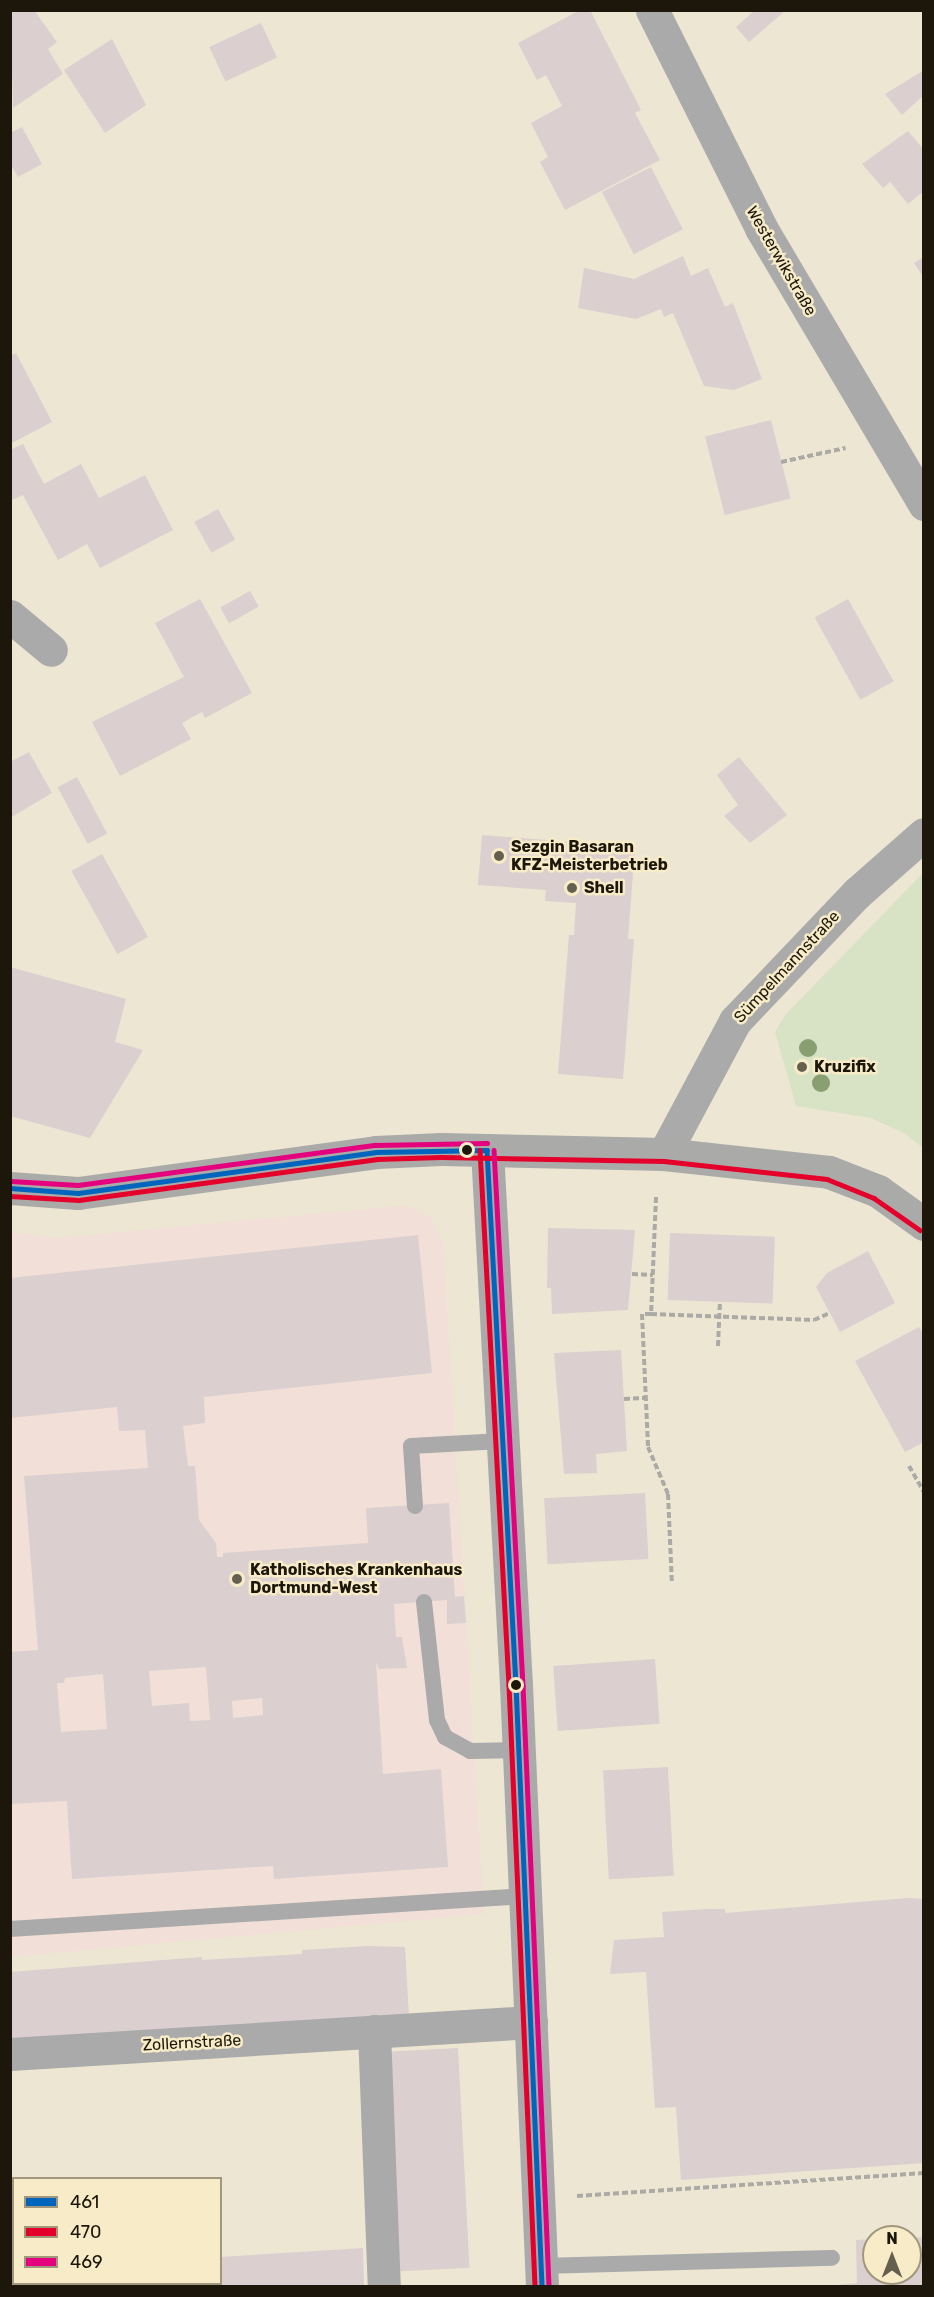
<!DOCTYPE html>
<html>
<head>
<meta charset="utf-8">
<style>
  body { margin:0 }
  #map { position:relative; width:934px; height:2297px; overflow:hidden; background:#ede6d3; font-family:Rubik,sans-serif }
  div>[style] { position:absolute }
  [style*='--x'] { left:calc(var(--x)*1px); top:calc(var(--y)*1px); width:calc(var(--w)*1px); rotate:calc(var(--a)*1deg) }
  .medical>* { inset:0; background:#f2e0d8 }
  .green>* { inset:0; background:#d8e3c6 }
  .building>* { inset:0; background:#dccfd0; transform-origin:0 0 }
  .path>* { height:4px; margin-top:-2px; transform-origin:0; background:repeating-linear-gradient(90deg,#abaaa5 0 6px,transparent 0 9px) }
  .lane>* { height:16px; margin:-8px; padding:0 8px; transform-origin:8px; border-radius:8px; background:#aaaaab }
  .street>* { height:33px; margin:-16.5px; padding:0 16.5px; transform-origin:16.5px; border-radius:16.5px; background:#aaaaab }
  .secondary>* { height:33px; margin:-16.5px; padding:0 16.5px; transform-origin:16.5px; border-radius:16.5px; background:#aaaaa8 }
  .bus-1>* { height:4.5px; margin:-2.25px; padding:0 2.25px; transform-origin:2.25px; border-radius:2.25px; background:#0065bd }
  .bus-2>* { height:4.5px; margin:-2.25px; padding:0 2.25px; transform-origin:2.25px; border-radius:2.25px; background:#e4002b }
  .bus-3>* { height:4.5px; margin:-2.25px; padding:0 2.25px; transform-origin:2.25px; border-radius:2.25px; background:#e5007d }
  .trees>* { width:18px; height:18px; margin:-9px; border-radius:50%; background:#899f72 }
  .dots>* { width:16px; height:16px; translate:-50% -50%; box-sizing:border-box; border:3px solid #f8ecc8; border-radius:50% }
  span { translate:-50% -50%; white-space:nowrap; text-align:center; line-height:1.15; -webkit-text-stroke:5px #f8ecc8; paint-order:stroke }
  .street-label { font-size:16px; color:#1c170a }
  .poi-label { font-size:16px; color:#1c170a; font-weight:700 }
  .left { translate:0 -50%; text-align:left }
  .frame { position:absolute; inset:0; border:12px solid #1c170a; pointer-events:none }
  .legend { position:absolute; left:12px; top:2177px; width:210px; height:108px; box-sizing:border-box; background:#f8ecc8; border:2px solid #a0977c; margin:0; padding:8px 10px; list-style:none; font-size:18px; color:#1c170a }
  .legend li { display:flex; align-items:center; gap:12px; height:30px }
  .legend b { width:30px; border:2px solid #a0977c }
  .north { position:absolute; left:862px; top:2225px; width:60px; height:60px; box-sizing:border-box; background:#f8ecc8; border:2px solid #a0977c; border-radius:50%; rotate:0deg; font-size:16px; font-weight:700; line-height:24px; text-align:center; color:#1c170a }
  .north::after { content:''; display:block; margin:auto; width:21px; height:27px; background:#655f50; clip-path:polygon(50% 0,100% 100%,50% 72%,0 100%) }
</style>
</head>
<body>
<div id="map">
  <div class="medical">
    <div style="clip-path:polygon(408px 1205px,430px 1216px,443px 1243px,484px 1914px,11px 1957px,11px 1232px,56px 1238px)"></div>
  </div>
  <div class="green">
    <div style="clip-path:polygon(923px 873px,923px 1148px,904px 1133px,871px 1118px,796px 1106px,775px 1032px,786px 1014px)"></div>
  </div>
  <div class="building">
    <div style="clip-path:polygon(10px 10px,34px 10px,57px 42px,48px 49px,63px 74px,13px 108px)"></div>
    <div style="clip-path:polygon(580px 10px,590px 10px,641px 110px,635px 113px,660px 160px,565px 210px,540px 162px,548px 157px,531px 123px,562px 106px,546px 75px,537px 80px,518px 43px)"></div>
    <div style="clip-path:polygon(755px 10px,786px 10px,749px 42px,736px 27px)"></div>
    <div style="left:261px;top:23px;width:38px;height:57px;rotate:65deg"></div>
    <div style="clip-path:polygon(112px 39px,146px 105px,105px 133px,64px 70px)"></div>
    <div style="clip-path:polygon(924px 70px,924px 95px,902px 115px,885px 94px)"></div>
    <div style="clip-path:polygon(22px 127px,42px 164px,18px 177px,10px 163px,10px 133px)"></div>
    <div style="clip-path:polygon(908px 131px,924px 150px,924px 191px,908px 204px,890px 182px,883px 188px,862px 164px)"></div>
    <div style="left:651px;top:167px;width:70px;height:55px;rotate:63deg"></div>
    <div style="clip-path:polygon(683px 256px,691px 276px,708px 268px,725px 307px,733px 303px,762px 379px,734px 390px,704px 386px,673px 313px,664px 317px,661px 309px,636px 319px,578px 308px,584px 268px,634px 279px)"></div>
    <div style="clip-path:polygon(924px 257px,924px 278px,914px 263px)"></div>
    <div style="clip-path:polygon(16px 353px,52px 422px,10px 444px,10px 356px)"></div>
    <div style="left:771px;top:420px;width:81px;height:68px;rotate:76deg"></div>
    <div style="clip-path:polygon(23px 444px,44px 484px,81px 464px,99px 498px,145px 475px,173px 530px,100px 568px,87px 544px,58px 560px,23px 495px,10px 501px,10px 450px)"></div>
    <div style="left:218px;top:509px;width:35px;height:27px;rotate:61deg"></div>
    <div style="left:250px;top:591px;width:18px;height:34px;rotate:61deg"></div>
    <div style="clip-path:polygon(200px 599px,252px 693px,205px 718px,202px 712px,182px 723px,191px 739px,120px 776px,92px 722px,184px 677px,155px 623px)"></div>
    <div style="left:848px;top:599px;width:94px;height:38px;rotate:61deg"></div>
    <div style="clip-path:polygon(29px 752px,52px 793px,10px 818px,10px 762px)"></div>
    <div style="clip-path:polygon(739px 757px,787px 815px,750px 843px,724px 816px,738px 805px,717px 775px)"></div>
    <div style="left:77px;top:777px;width:64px;height:22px;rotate:62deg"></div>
    <div style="clip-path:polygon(482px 835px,635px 847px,628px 939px,634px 939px,623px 1079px,558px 1074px,569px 935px,574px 935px,576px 903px,545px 901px,546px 890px,478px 885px)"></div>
    <div style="left:102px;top:854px;width:95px;height:35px;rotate:61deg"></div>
    <div style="clip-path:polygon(10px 967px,126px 999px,115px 1042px,143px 1050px,90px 1138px,10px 1116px)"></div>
    <div style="clip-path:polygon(548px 1228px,635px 1230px,628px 1310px,552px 1314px,551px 1288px,547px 1288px)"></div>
    <div style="left:670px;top:1233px;width:105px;height:67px;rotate:2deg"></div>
    <div style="clip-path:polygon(evenodd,418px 1235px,432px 1373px,204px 1397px,205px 1423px,183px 1426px,188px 1466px,195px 1466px,199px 1520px,216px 1543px,217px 1557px,223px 1557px,223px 1553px,368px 1543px,366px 1508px,449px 1503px,455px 1597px,464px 1596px,466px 1623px,447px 1624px,447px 1600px,394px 1604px,396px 1637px,402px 1637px,407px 1668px,379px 1669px,376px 1662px,383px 1774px,441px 1769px,448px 1867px,274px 1879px,273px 1866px,72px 1879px,67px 1801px,10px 1804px,10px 1652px,38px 1650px,24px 1476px,148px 1468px,145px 1430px,119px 1431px,117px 1407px,10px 1418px,10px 1278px,418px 1235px,206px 1667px,210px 1720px,190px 1721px,189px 1703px,152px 1706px,149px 1671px,206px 1667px,418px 1235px,103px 1674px,107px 1729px,61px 1732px,57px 1683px,64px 1683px,65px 1678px,103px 1674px,418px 1235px,262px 1698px,263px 1715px,233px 1718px,232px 1701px,262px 1698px)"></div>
    <div style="clip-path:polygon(868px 1251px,895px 1303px,840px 1332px,816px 1287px,827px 1273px)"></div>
    <div style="clip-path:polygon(919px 1327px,924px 1335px,924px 1442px,905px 1452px,855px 1361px)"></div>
    <div style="clip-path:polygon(621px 1350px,627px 1451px,596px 1454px,597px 1473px,564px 1474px,554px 1353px)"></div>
    <div style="left:645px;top:1493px;width:66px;height:101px;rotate:87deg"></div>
    <div style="left:655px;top:1659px;width:65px;height:102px;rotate:86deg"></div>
    <div style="left:668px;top:1767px;width:109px;height:65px;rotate:87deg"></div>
    <div style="clip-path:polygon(908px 1898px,924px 1899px,924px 2163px,681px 2180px,676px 2107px,655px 2108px,646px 1972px,610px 1974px,614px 1940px,664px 1937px,662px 1912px,707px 1909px,725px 1909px,725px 1913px)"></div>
    <div style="clip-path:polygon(367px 1946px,405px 1947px,409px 2017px,10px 2040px,10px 1972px,202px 1957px,202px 1960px,302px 1954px,302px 1950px)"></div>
    <div style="left:458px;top:2048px;width:220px;height:70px;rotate:87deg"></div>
    <div style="clip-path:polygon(924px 2237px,924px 2286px,826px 2286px,857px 2283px,856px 2240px,874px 2239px,874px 2273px,910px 2273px,910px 2238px)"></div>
    <div style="clip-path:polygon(363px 2248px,364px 2286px,201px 2286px,220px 2284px,220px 2257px)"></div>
  </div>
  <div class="path">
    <div style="--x:781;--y:462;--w:66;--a:-12.3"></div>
    <div style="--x:656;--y:1197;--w:117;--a:92.4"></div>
    <div style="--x:651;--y:1314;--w:163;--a:2.1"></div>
    <div style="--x:814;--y:1320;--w:17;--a:-24"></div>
    <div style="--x:632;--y:1274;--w:21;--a:3"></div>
    <div style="--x:651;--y:1314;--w:9;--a:180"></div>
    <div style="--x:642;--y:1314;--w:133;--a:87.4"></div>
    <div style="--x:648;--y:1447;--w:51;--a:66.9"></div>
    <div style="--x:668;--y:1494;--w:90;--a:87.5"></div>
    <div style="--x:718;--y:1346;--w:45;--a:-87.5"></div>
    <div style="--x:624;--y:1399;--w:22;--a:-3"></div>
    <div style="--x:909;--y:1466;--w:30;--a:60"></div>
    <div style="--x:577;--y:2196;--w:348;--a:-3.8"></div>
  </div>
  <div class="lane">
    <div style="--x:415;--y:1506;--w:60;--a:-93.8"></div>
    <div style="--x:411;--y:1446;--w:91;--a:-3.1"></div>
    <div style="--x:424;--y:1602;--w:119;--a:83.7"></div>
    <div style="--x:437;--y:1720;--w:19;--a:65"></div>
    <div style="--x:445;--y:1737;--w:29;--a:29"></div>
    <div style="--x:470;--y:1751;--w:49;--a:-1.2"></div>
    <div style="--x:10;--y:1929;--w:517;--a:-3.66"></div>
    <div style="--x:541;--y:2266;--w:291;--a:-1.6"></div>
  </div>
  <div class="street">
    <div style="--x:652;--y:10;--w:244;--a:63.4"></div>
    <div style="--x:761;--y:228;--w:321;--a:59.4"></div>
    <div style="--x:10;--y:616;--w:53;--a:39.7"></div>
    <div style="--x:487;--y:1150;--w:536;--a:86.9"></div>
    <div style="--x:516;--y:1685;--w:602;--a:87.52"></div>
    <div style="--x:664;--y:1154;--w:151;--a:-61.9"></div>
    <div style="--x:735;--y:1021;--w:177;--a:-46.4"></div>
    <div style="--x:857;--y:893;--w:89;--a:-41.4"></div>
    <div style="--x:374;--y:2031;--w:255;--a:87.8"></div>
    <div style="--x:10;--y:2054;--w:522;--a:-3.51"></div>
  </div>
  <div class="secondary">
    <div style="--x:10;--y:1188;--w:68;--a:4.2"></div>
    <div style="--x:78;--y:1193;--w:301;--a:-7.8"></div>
    <div style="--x:376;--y:1152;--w:65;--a:-2.6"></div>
    <div style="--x:441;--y:1149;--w:223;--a:1.3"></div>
    <div style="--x:664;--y:1154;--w:166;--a:6.2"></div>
    <div style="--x:829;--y:1172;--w:53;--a:21.2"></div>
    <div style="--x:878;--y:1191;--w:57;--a:35.7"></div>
  </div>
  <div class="bus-1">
    <div style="--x:487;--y:1150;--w:536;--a:86.9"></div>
    <div style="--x:516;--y:1685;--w:602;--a:87.52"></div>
    <div style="--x:10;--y:1188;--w:68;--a:4.2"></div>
    <div style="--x:78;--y:1193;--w:301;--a:-7.8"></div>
    <div style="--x:376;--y:1152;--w:111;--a:-1"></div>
  </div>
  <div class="bus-2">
    <div style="--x:480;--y:1150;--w:536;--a:86.9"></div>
    <div style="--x:509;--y:1685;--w:602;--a:87.52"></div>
    <div style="--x:10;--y:1196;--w:69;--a:3.3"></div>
    <div style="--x:79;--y:1200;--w:301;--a:-7.8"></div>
    <div style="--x:377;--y:1159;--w:64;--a:-1.8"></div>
    <div style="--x:441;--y:1157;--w:223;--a:1"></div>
    <div style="--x:664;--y:1161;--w:164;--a:6.3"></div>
    <div style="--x:827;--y:1179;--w:51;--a:22"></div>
    <div style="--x:874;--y:1198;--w:56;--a:34.8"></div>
  </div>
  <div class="bus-3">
    <div style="--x:494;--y:1150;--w:536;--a:86.9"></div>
    <div style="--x:523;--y:1685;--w:602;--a:87.52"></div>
    <div style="--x:11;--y:1181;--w:67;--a:3.4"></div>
    <div style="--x:78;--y:1185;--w:300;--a:-7.7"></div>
    <div style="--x:375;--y:1145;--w:112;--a:-1"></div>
  </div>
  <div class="trees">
    <div style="left:808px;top:1048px"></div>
    <div style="left:821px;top:1083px"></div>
  </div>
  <div class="dots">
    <div style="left:499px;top:856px;background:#655f50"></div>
    <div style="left:572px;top:888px;background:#655f50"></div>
    <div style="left:802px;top:1067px;background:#655f50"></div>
    <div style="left:467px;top:1150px;background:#1c170a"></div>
    <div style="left:237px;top:1579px;background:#655f50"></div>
    <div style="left:516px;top:1685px;background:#1c170a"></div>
  </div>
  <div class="street-label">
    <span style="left:781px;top:261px;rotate:60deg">Westerwikstraße</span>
    <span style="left:787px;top:967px;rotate:-47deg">Sümpelmannstraße</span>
    <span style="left:192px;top:2043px;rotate:-3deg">Zollernstraße</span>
  </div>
  <div class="poi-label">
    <span class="left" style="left:511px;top:856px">Sezgin Basaran<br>KFZ-Meisterbetrieb</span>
    <span class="left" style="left:584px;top:888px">Shell</span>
    <span class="left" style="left:814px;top:1067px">Kruzifix</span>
    <span class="left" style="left:250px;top:1579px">Katholisches Krankenhaus<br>Dortmund-West</span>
  </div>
  <div class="frame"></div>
  <ul class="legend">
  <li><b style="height:8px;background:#0065bd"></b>461</li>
  <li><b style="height:8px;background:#e4002b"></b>470</li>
  <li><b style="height:8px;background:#e5007d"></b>469</li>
  </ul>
  <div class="north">N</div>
</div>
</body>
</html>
